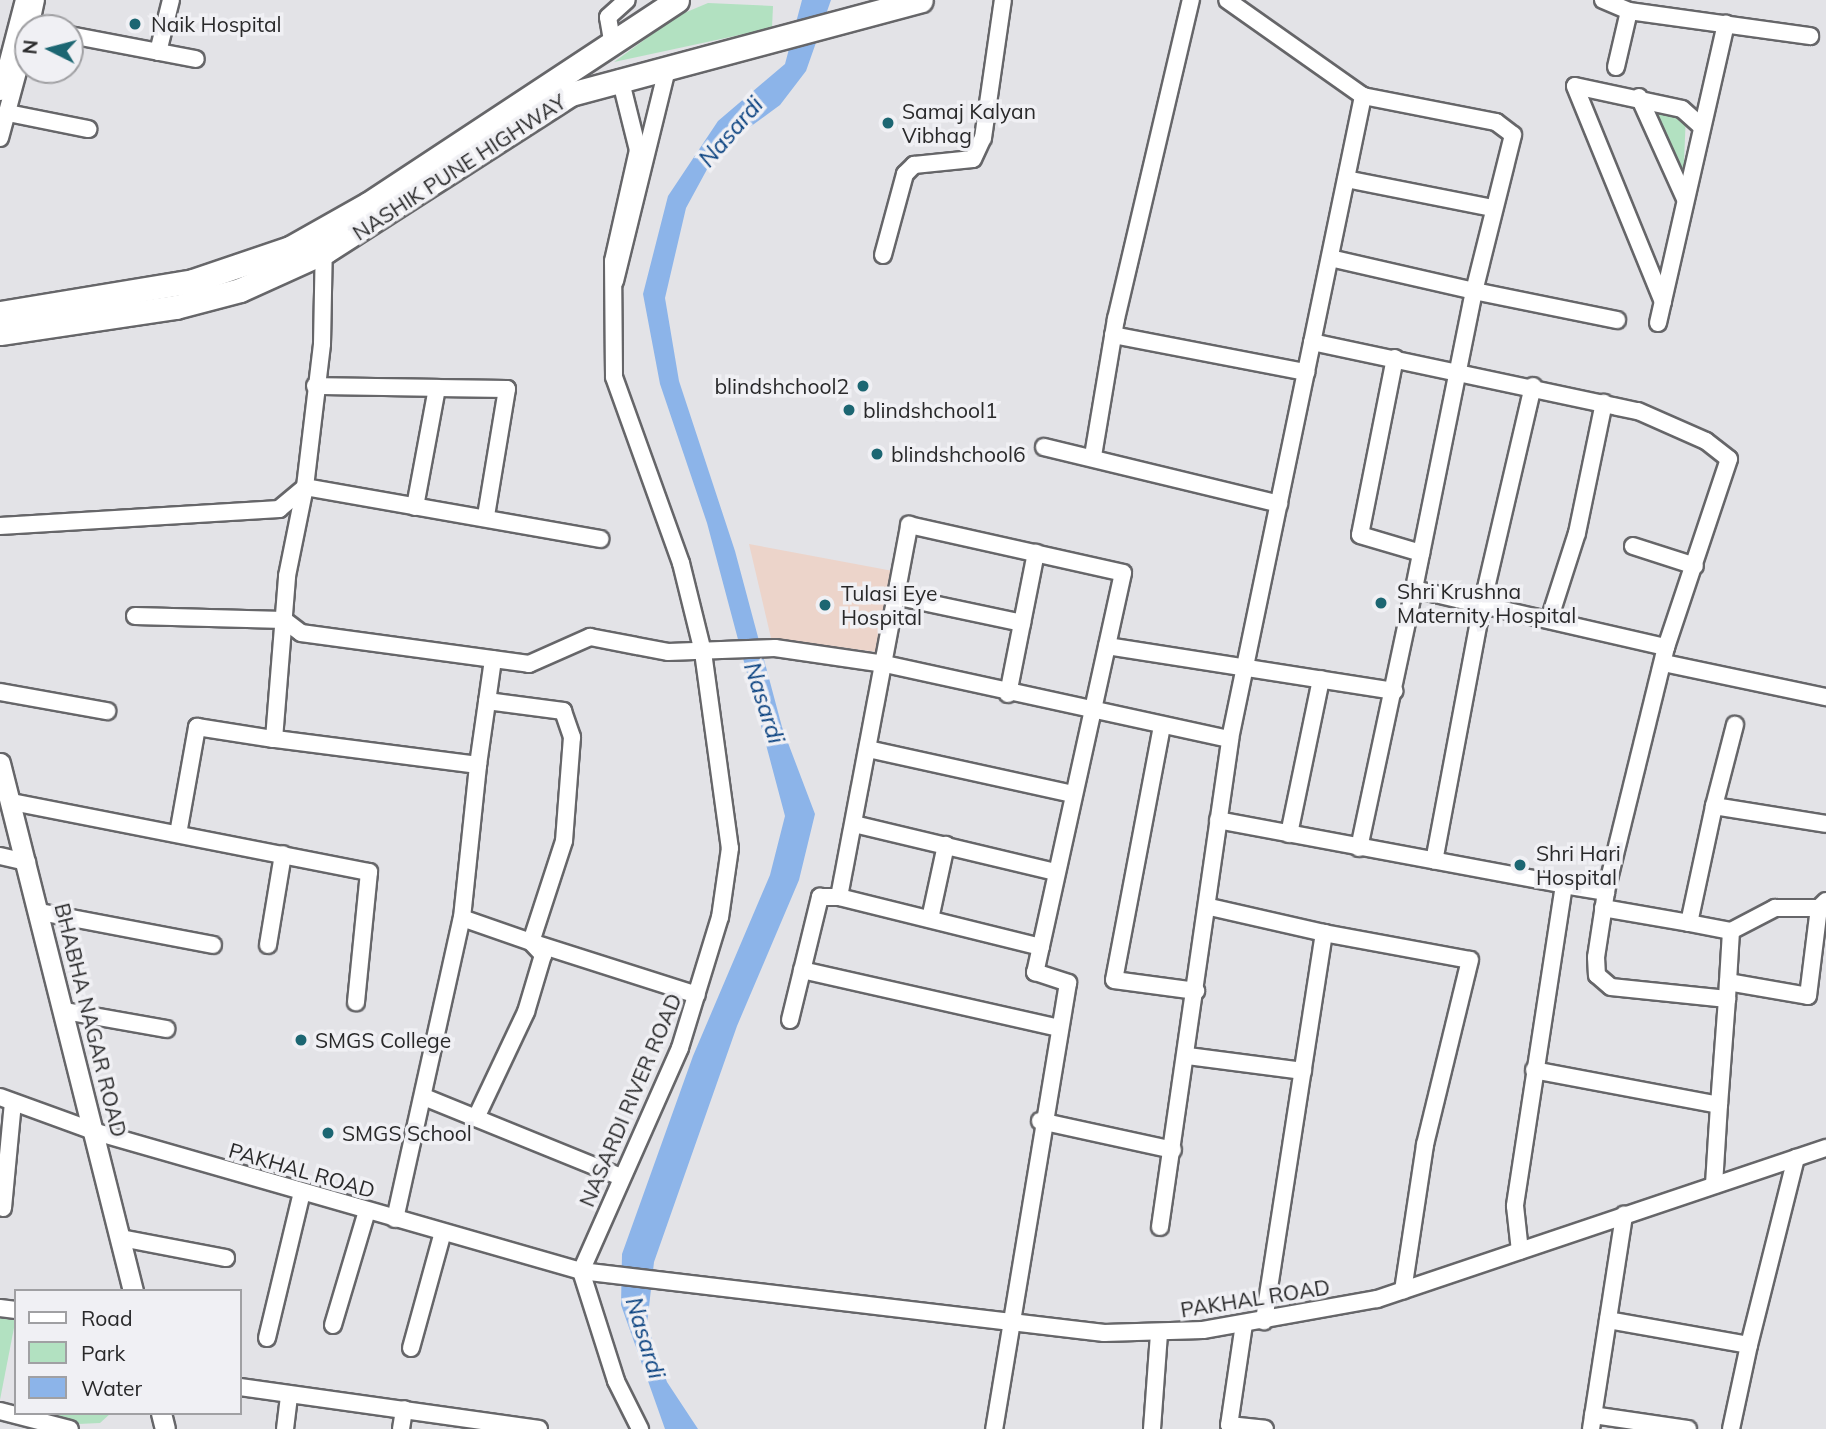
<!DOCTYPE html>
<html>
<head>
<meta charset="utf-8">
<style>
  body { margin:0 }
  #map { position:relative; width:1826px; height:1429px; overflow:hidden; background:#e3e3e7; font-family:Mulish,sans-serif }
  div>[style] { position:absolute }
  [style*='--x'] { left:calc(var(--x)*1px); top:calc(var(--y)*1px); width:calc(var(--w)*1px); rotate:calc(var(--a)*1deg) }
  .medical>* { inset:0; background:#ecd4ca }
  .green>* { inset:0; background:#b2e1c1; transform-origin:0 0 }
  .water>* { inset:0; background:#8cb4e9 }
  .roads { filter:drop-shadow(2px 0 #666669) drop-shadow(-2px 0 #666669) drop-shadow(0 2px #666669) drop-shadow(0 -2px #666669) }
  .minor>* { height:16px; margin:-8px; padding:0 8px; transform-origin:8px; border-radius:8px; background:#fff }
  .major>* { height:19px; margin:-9.5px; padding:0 9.5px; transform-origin:9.5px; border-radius:9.5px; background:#fff }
  .highway>* { height:23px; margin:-11.5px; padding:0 11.5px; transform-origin:11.5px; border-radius:11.5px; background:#fff }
  .dots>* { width:19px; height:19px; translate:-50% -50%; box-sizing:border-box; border:4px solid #f0f0f4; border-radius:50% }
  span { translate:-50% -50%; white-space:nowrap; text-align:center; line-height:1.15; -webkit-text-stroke:7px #f0f0f4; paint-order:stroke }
  .poi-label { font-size:21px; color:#29292a }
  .left { translate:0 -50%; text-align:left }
  .right { translate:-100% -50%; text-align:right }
  .street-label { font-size:21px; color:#29292a }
  .water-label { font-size:23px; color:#0a4280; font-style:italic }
  .legend { position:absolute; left:14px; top:1289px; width:228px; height:126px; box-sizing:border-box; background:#f0f0f4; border:2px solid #a0a0a3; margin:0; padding:9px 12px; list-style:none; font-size:21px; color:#29292a }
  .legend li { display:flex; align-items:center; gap:14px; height:35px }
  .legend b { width:35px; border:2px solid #a0a0a3 }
  .north { position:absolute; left:14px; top:14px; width:70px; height:70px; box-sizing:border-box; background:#f0f0f4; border:2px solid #a0a0a3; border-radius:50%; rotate:276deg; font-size:19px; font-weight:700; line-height:28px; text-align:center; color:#29292a }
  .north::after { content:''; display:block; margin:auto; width:24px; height:32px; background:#1c6672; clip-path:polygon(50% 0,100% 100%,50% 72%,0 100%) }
</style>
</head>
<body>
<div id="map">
  <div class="medical">
    <div style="clip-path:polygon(749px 544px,893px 571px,877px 652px,771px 638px)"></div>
  </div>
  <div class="green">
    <div style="clip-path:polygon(708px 3px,773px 6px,772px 28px,614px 62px,677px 16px)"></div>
    <div style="clip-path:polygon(1647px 101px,1686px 114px,1683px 185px)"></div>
    <div style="left:0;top:1316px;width:16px;height:88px;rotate:11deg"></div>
    <div style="clip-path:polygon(37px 1413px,111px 1413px,100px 1423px,78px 1424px)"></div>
  </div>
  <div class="water">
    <div style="clip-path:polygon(802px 0,831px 0,806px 71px,780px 105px,717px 151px,686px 208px,665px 298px,679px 381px,735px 551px,782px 727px,815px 814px,799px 880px,737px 1026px,654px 1262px,647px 1325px,667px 1382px,698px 1429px,665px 1429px,621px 1305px,622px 1254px,693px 1056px,770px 875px,785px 816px,707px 523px,660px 384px,643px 294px,668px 196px,718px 121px,785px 64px)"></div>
  </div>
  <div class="roads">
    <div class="minor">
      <div style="--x:1603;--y:0;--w:28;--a:23"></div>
      <div style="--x:1629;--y:11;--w:183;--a:7.9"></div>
      <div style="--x:30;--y:28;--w:29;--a:-78"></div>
      <div style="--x:70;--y:35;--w:128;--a:10.8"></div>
      <div style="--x:612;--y:40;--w:23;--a:-100"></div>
      <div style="--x:608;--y:17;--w:25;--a:-42"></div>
      <div style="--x:158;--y:52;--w:54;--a:-76"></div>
      <div style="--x:1616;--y:67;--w:57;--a:-76.9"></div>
      <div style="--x:620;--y:78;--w:74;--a:76"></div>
      <div style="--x:638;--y:150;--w:114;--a:102.7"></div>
      <div style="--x:613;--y:261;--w:116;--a:89.5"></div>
      <div style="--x:614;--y:377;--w:198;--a:70.2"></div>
      <div style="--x:681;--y:563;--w:92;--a:76.1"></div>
      <div style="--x:703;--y:652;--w:198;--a:82.2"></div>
      <div style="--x:730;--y:848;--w:70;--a:98.2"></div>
      <div style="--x:720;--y:917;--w:137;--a:107"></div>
      <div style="--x:680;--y:1048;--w:244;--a:113.9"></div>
      <div style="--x:581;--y:1271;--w:115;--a:72.3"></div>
      <div style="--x:616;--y:1381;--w:54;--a:63.4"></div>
      <div style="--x:0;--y:92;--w:95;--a:-75.4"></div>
      <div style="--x:1363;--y:96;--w:136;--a:11.1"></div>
      <div style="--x:1496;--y:122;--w:21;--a:37"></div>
      <div style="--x:1513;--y:135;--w:161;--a:104"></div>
      <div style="--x:1474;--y:291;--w:146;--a:11.5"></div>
      <div style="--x:1639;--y:97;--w:112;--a:65.7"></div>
      <div style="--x:8;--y:113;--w:82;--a:11.3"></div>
      <div style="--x:0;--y:138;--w:107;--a:-74.8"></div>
      <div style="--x:1346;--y:179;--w:150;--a:11.2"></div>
      <div style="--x:883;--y:255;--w:84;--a:-74.8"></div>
      <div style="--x:905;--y:174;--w:13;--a:-45"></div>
      <div style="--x:914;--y:165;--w:59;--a:-5.8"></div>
      <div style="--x:973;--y:159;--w:23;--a:-65"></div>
      <div style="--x:983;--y:138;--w:139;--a:-81.8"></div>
      <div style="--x:1330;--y:258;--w:148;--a:12.9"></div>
      <div style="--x:1474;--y:291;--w:304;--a:101.4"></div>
      <div style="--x:615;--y:281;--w:221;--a:-76.2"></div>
      <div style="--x:1663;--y:302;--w:233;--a:-112.2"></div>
      <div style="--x:1575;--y:86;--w:109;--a:12.1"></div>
      <div style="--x:1682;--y:109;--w:27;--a:42"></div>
      <div style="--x:1658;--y:323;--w:307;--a:-77.2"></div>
      <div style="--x:1113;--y:335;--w:197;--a:10.9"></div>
      <div style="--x:1312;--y:342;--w:333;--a:12"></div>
      <div style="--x:1638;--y:411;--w:74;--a:23.8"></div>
      <div style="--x:1706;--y:441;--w:29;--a:38"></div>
      <div style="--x:1729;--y:459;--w:198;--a:108.5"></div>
      <div style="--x:1666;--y:647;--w:252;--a:103.8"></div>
      <div style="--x:1395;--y:358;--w:180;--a:101.2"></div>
      <div style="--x:1360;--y:535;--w:64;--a:16.4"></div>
      <div style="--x:315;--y:386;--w:122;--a:0.9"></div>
      <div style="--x:437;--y:388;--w:121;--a:100.5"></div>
      <div style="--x:1533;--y:386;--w:225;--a:103.1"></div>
      <div style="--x:1482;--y:605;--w:189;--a:12.9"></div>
      <div style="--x:437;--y:388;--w:70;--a:0.8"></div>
      <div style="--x:507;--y:389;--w:129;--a:99.4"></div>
      <div style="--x:1044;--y:447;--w:242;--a:13.6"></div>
      <div style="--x:1093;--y:456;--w:139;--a:-80.5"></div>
      <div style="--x:1116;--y:319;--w:328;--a:-76.8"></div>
      <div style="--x:0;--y:526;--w:280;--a:-3.5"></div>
      <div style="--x:279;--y:509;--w:34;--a:-40"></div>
      <div style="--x:305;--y:487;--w:144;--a:-83.2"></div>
      <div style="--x:322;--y:344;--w:100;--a:-88.9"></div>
      <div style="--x:1633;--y:546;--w:65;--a:17.9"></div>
      <div style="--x:895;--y:596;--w:130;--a:12"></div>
      <div style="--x:135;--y:616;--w:149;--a:1.5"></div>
      <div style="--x:284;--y:620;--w:21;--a:37"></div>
      <div style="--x:301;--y:633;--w:230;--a:7.7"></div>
      <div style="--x:529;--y:664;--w:67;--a:-23.9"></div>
      <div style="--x:590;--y:637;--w:79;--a:10.9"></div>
      <div style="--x:668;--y:652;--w:107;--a:-2.1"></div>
      <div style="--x:775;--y:648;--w:111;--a:8.3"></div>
      <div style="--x:885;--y:664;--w:353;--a:12.3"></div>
      <div style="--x:1550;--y:617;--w:88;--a:-72.2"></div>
      <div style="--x:1577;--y:533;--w:133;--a:-78.3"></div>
      <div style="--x:1107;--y:646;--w:291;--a:8.9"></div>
      <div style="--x:1664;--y:663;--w:166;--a:11.9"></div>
      <div style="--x:0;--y:692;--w:109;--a:10.1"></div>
      <div style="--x:1008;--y:694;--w:144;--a:-78.8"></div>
      <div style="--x:487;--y:701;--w:77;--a:7.5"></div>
      <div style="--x:563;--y:711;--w:28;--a:71"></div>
      <div style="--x:572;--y:737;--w:104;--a:94.4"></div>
      <div style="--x:564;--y:841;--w:106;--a:108.1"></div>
      <div style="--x:531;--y:942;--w:174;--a:17.7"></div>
      <div style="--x:1162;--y:726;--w:258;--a:100.7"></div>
      <div style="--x:1114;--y:980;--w:83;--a:7.6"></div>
      <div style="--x:868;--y:749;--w:209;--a:12.4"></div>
      <div style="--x:478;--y:765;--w:107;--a:-81.9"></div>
      <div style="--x:12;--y:802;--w:364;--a:11.1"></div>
      <div style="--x:369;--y:872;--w:131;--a:95.7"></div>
      <div style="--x:1714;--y:806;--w:84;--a:-75.5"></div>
      <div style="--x:1218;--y:820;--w:352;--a:10.6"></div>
      <div style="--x:1564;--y:885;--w:325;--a:98.7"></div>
      <div style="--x:1515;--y:1206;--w:45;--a:83.7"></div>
      <div style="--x:854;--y:824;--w:208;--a:13.4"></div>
      <div style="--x:178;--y:834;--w:109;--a:-79.9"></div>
      <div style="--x:197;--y:727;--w:78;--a:8.9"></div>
      <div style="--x:1289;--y:834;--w:158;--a:-78.3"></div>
      <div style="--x:1359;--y:848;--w:265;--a:-78"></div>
      <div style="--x:1414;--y:589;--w:70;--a:13.2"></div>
      <div style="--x:1482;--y:605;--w:260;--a:100.6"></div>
      <div style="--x:0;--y:856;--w:28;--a:13"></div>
      <div style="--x:1564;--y:885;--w:43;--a:9.5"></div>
      <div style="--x:1606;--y:892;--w:66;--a:98.7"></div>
      <div style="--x:1596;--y:957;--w:18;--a:87"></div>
      <div style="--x:1597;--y:975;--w:18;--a:41"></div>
      <div style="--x:1611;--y:987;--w:117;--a:5.9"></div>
      <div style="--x:1727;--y:999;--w:106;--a:94.3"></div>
      <div style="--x:839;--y:897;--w:208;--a:13.9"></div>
      <div style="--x:1210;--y:907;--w:117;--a:12.8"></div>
      <div style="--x:1324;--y:933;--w:393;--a:98.8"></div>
      <div style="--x:1603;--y:908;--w:87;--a:9.9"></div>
      <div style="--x:1689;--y:923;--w:120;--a:-77.9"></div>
      <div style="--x:1714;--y:806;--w:113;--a:9.1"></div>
      <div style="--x:40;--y:912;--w:176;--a:10.8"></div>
      <div style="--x:462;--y:918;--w:73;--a:19.2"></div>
      <div style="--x:531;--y:942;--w:18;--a:47"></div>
      <div style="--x:543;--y:955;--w:59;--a:106.6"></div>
      <div style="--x:526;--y:1012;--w:117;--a:115.3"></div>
      <div style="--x:930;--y:919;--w:76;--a:-77.8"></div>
      <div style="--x:1689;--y:923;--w:43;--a:10.8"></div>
      <div style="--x:1731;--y:931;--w:51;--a:93.4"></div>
      <div style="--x:1731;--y:931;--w:50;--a:-27.6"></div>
      <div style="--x:1775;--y:908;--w:44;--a:0"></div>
      <div style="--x:1324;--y:933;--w:148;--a:10.5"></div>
      <div style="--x:1470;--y:960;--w:190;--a:103.7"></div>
      <div style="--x:1425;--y:1145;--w:147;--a:98.6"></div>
      <div style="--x:268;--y:945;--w:92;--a:-80.6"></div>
      <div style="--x:802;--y:970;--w:263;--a:12.7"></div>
      <div style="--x:1727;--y:999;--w:17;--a:-87"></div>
      <div style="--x:1728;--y:982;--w:81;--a:9.9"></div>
      <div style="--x:1808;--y:996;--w:89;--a:-82.9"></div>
      <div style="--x:1819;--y:908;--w:10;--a:-45"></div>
      <div style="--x:65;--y:1011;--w:103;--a:10.1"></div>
      <div style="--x:790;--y:1020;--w:127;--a:-76.3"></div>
      <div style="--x:820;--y:897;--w:19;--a:0"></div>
      <div style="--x:839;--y:897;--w:379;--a:-79.3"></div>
      <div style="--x:909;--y:525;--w:219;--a:12.6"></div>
      <div style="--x:1123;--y:573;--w:409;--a:102.4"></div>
      <div style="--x:1035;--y:972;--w:35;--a:18"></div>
      <div style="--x:1068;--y:983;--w:452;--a:99.4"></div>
      <div style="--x:1188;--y:1056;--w:116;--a:7.4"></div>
      <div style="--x:1534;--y:1070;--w:188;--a:10.7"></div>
      <div style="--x:1719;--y:1105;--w:80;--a:93.6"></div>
      <div style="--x:0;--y:1097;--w:102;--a:20"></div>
      <div style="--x:96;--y:1132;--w:505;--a:15.99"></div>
      <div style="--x:581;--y:1271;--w:527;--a:6.76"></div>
      <div style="--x:1104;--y:1333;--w:99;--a:-1.7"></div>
      <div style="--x:1203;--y:1330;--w:177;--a:-10.1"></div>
      <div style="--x:1377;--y:1299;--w:474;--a:-18.6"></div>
      <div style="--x:424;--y:1097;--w:213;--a:22.1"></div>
      <div style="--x:1040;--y:1121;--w:136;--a:12.3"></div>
      <div style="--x:3;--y:1208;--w:106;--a:-84.6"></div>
      <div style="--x:395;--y:1219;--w:308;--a:-77.5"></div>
      <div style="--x:462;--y:918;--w:154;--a:-84"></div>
      <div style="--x:478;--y:765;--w:206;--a:-172.7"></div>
      <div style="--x:274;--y:739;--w:164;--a:-85.4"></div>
      <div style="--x:287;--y:576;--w:91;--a:-78.6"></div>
      <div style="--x:305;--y:487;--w:300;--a:10"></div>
      <div style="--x:1160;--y:1227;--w:493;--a:-81.8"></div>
      <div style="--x:1230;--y:739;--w:657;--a:-78.31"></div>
      <div style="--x:1363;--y:96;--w:166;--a:-144.8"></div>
      <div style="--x:121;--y:1238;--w:107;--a:10.8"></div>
      <div style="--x:0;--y:1308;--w:16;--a:7"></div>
      <div style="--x:1608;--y:1320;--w:143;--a:10.1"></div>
      <div style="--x:1749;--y:1345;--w:193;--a:-75.9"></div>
      <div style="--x:1244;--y:1324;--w:102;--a:98.4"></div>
      <div style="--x:1229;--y:1425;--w:36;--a:6"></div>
      <div style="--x:333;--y:1325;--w:119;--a:-73.4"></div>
      <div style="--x:267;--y:1338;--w:150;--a:-76.5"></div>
      <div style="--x:411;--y:1348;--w:120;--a:-74.6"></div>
      <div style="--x:240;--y:1387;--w:302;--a:8"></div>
      <div style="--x:0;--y:1411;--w:72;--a:14.4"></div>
      <div style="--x:1593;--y:1415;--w:96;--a:8.4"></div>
      <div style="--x:285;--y:1429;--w:35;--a:-83"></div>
      <div style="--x:401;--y:1429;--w:20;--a:-81"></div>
      <div style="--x:1152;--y:1429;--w:95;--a:-85.8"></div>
      <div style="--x:1591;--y:1429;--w:217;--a:-81.2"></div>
      <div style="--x:1731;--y:1429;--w:86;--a:-77.9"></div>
    </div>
    <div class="major">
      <div style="--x:0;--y:763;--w:544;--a:75.86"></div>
      <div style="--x:161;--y:1413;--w:16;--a:76"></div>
    </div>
    <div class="highway">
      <div style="--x:0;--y:313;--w:196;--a:-9.4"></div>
      <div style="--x:193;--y:281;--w:102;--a:-18.8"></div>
      <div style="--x:290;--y:248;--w:90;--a:-29.4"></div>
      <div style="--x:368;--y:204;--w:370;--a:-33.4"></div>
      <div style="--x:0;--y:333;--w:178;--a:-8.4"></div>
      <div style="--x:176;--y:307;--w:66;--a:-14.9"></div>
      <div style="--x:240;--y:290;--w:94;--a:-24.4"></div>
      <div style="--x:326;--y:251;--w:291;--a:-32.7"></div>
      <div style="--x:571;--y:94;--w:362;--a:-15"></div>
    </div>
  </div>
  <div class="dots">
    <div style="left:135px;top:24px;background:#1c6672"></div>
    <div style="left:888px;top:123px;background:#1c6672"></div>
    <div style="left:863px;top:386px;background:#1c6672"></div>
    <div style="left:849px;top:410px;background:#1c6672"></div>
    <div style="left:877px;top:454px;background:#1c6672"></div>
    <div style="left:1381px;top:603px;background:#1c6672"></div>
    <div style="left:825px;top:605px;background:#1c6672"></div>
    <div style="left:1520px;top:865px;background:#1c6672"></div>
    <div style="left:301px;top:1040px;background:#1c6672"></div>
    <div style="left:328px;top:1133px;background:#1c6672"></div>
  </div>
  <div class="poi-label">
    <span class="left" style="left:151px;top:24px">Naik Hospital</span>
    <span class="left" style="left:902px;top:123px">Samaj Kalyan<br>Vibhag</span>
    <span class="right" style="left:849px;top:386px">blindshchool2</span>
    <span class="left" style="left:863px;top:410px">blindshchool1</span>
    <span class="left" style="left:891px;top:454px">blindshchool6</span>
    <span class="left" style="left:1397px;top:603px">Shri Krushna<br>Maternity Hospital</span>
    <span class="left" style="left:841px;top:605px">Tulasi Eye<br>Hospital</span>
    <span class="left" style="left:1536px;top:865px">Shri Hari<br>Hospital</span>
    <span class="left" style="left:315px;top:1040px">SMGS College</span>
    <span class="left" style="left:342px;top:1133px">SMGS School</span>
  </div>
  <div class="street-label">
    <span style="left:459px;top:167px;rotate:-33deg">NASHIK PUNE HIGHWAY</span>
    <span style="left:91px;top:1020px;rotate:76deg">BHABHA NAGAR ROAD</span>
    <span style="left:630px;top:1100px;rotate:-67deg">NASARDI RIVER ROAD</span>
    <span style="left:302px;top:1170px;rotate:16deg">PAKHAL ROAD</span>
    <span style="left:1255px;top:1298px;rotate:-9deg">PAKHAL ROAD</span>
  </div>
  <div class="water-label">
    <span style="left:731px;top:132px;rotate:-49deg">Nasardi</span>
    <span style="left:764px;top:703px;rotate:72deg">Nasardi</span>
    <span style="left:645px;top:1338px;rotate:73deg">Nasardi</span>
  </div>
  <ul class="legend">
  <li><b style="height:9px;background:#fff"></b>Road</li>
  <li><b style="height:19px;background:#b2e1c1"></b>Park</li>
  <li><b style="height:19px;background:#8cb4e9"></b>Water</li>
  </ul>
  <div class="north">N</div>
</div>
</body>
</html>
